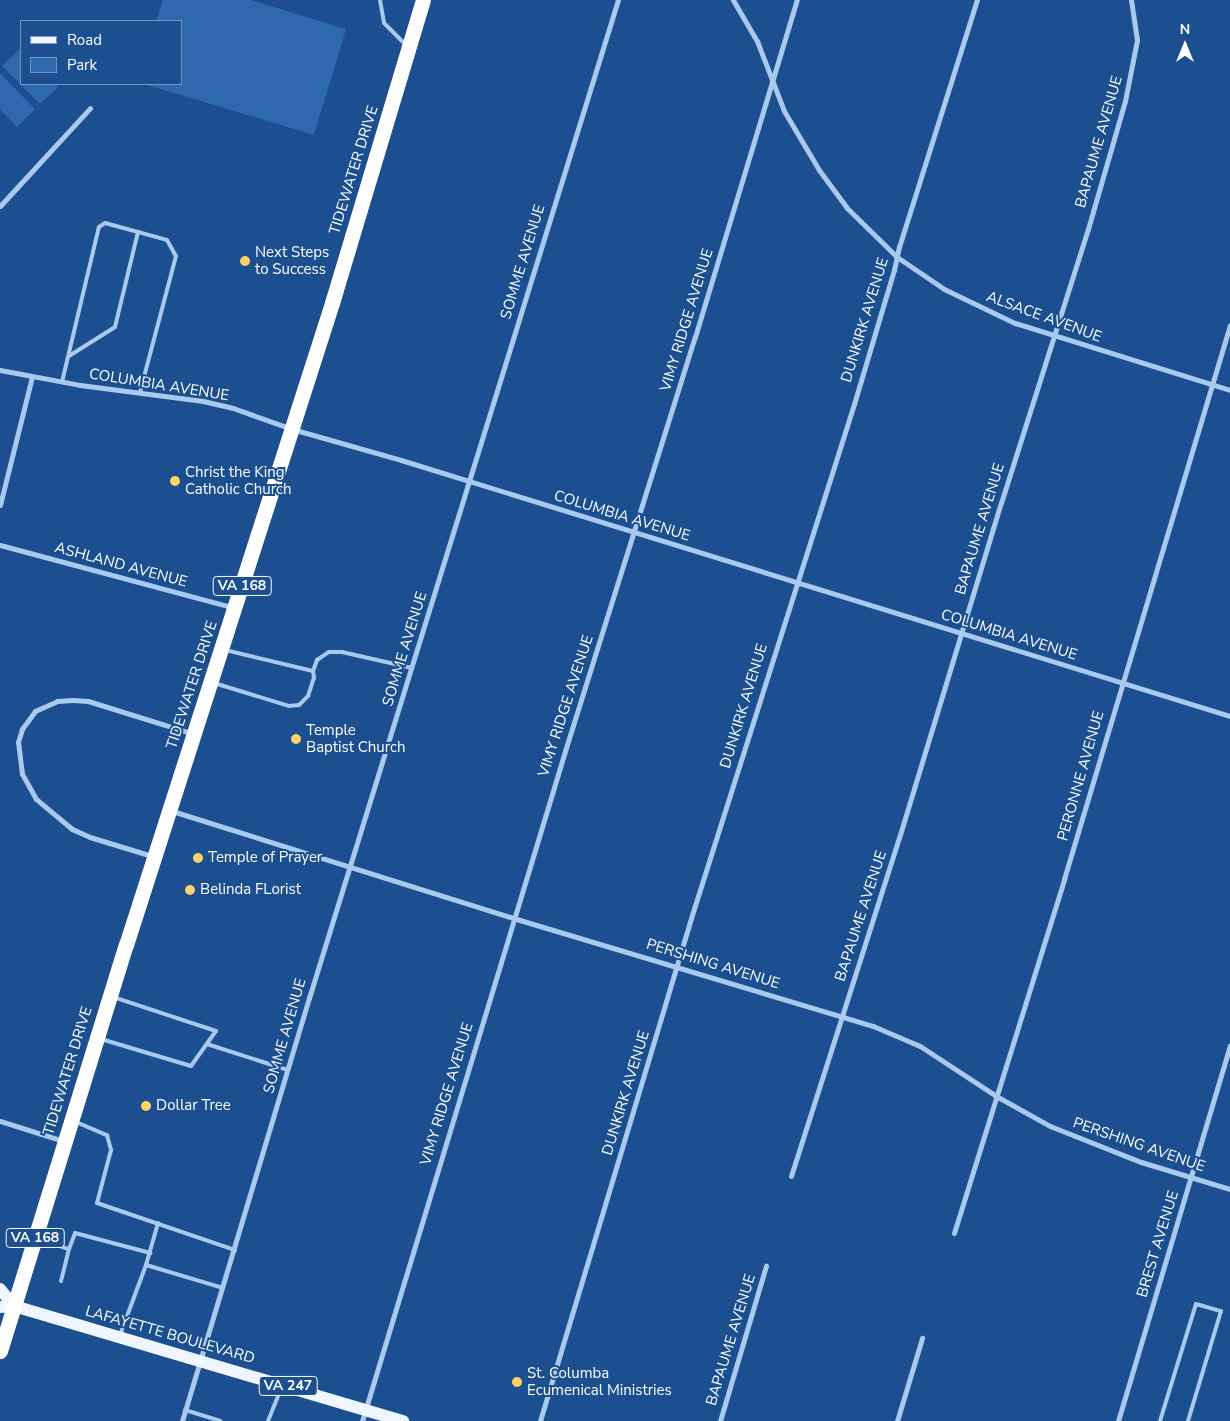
<!DOCTYPE html>
<html>
<head>
<meta charset="utf-8">
<style>
  body { margin:0 }
  #map { position:relative; width:1230px; height:1421px; overflow:hidden; background:#1b4f8f; font-family:"Nunito Sans",sans-serif }
  div>[style] { position:absolute }
  [style*='--x'] { left:calc(var(--x)*1px); top:calc(var(--y)*1px); width:calc(var(--w)*1px); rotate:calc(var(--a)*1deg) }
  .green>* { inset:0; background:#2e69ad }
  .lane>* { height:4px; margin:-2px; padding:0 2px; transform-origin:2px; border-radius:2px; background:#a9c9ee }
  .street>* { height:5px; margin:-2.5px; padding:0 2.5px; transform-origin:2.5px; border-radius:2.5px; background:#a9c9ee }
  .primary>* { height:12px; margin:-6px; padding:0 6px; transform-origin:6px; border-radius:6px; background:#f0f6ff }
  .highway>* { height:15px; margin:-7.5px; padding:0 7.5px; transform-origin:7.5px; border-radius:7.5px; background:#fff }
  .dots>* { width:14px; height:14px; translate:-50% -50%; box-sizing:border-box; border:2px solid #1b4f8f; border-radius:50% }
  span { translate:-50% -50%; white-space:nowrap; text-align:center; line-height:1.15; -webkit-text-stroke:4px #1b4f8f; paint-order:stroke }
  .shield-label span { padding:1px 4px; background:#1b4f8f; border:1px solid; border-radius:4px; -webkit-text-stroke-width:0 }
  .shield-label { font-size:14px; color:#fff; font-weight:700 }
  .street-label { font-size:15px; color:#fff }
  .poi-label { font-size:15px; color:#fff }
  .left { translate:0 -50%; text-align:left }
  .legend { position:absolute; left:20px; top:20px; width:162px; height:65px; box-sizing:border-box; background:#1b4f8f; border:1px solid #7695bc; margin:0; padding:6px 9px; list-style:none; font-size:15px; color:#fff }
  .legend li { display:flex; align-items:center; gap:10px; height:25px }
  .legend b { width:25px; border:1px solid #7695bc }
  .north { position:absolute; left:1160px; top:20px; width:50px; height:50px; -webkit-text-stroke:4px #1b4f8f; paint-order:stroke; rotate:0deg; font-size:14px; font-weight:700; line-height:20px; text-align:center; color:#fff }
  .north::after { content:''; display:block; margin:auto; width:18px; height:22px; background:#fff; clip-path:polygon(50% 0,100% 100%,50% 72%,0 100%) }
</style>
</head>
<body>
<div id="map">
  <div class="green">
    <div style="clip-path:polygon(163px 0,251px 0,346px 29px,314px 135px,144px 84px,181px 84px,181px 21px,156px 21px)"></div>
    <div style="clip-path:polygon(20px 49px,21px 84px,54px 84px,58px 87px,40px 104px,2px 66px)"></div>
    <div style="clip-path:polygon(0 73px,35px 109px,17px 127px,0 109px)"></div>
  </div>
  <div class="lane">
    <div style="--x:380;--y:0;--w:23;--a:80"></div>
    <div style="--x:384;--y:23;--w:30;--a:45"></div>
    <div style="--x:69;--y:356;--w:54;--a:-32.2"></div>
    <div style="--x:115;--y:327;--w:98;--a:-76.4"></div>
    <div style="--x:62;--y:382;--w:159;--a:-76.6"></div>
    <div style="--x:99;--y:227;--w:7;--a:-34"></div>
    <div style="--x:105;--y:223;--w:64;--a:15.3"></div>
    <div style="--x:167;--y:240;--w:18;--a:61"></div>
    <div style="--x:176;--y:256;--w:141;--a:104.8"></div>
    <div style="--x:313;--y:671;--w:12;--a:-70"></div>
    <div style="--x:317;--y:660;--w:14;--a:-34"></div>
    <div style="--x:329;--y:652;--w:13;--a:0"></div>
    <div style="--x:342;--y:652;--w:72;--a:12.9"></div>
    <div style="--x:214;--y:683;--w:78;--a:17"></div>
    <div style="--x:289;--y:706;--w:10;--a:-6"></div>
    <div style="--x:299;--y:705;--w:13;--a:-45"></div>
    <div style="--x:308;--y:696;--w:19;--a:-72"></div>
    <div style="--x:314;--y:678;--w:7;--a:-98"></div>
    <div style="--x:313;--y:671;--w:90;--a:-166.6"></div>
    <div style="--x:101;--y:1039;--w:94;--a:16.7"></div>
    <div style="--x:191;--y:1066;--w:43;--a:-54.5"></div>
    <div style="--x:216;--y:1031;--w:108;--a:-161.7"></div>
    <div style="--x:207;--y:1044;--w:85;--a:17.8"></div>
    <div style="--x:76;--y:1122;--w:34;--a:23"></div>
    <div style="--x:107;--y:1135;--w:16;--a:75"></div>
    <div style="--x:111;--y:1150;--w:55;--a:104.8"></div>
    <div style="--x:97;--y:1203;--w:146;--a:18.8"></div>
    <div style="--x:158;--y:1223;--w:44;--a:105.9"></div>
    <div style="--x:146;--y:1265;--w:80;--a:16.6"></div>
    <div style="--x:38;--y:1238;--w:33;--a:20"></div>
    <div style="--x:69;--y:1249;--w:17;--a:-69"></div>
    <div style="--x:75;--y:1233;--w:78;--a:14.9"></div>
    <div style="--x:61;--y:1281;--w:33;--a:-76"></div>
    <div style="--x:120;--y:1335;--w:75;--a:-69.6"></div>
    <div style="--x:185;--y:1410;--w:37;--a:17"></div>
    <div style="--x:268;--y:1421;--w:35;--a:-68"></div>
    <div style="--x:1160;--y:1421;--w:122;--a:-72.9"></div>
    <div style="--x:1196;--y:1304;--w:26;--a:16"></div>
    <div style="--x:1221;--y:1311;--w:115;--a:106.7"></div>
  </div>
  <div class="street">
    <div style="--x:733;--y:0;--w:48;--a:59.7"></div>
    <div style="--x:757;--y:41;--w:75;--a:68.9"></div>
    <div style="--x:784;--y:111;--w:69;--a:59.3"></div>
    <div style="--x:819;--y:170;--w:47;--a:53.6"></div>
    <div style="--x:847;--y:208;--w:70;--a:44.4"></div>
    <div style="--x:897;--y:257;--w:57;--a:34.2"></div>
    <div style="--x:944;--y:289;--w:79;--a:25.6"></div>
    <div style="--x:1015;--y:323;--w:225;--a:17.3"></div>
    <div style="--x:0;--y:206;--w:133;--a:-47.4"></div>
    <div style="--x:0;--y:370;--w:81;--a:10.6"></div>
    <div style="--x:80;--y:385;--w:124;--a:7.4"></div>
    <div style="--x:203;--y:401;--w:31;--a:13"></div>
    <div style="--x:233;--y:408;--w:63;--a:19.6"></div>
    <div style="--x:292;--y:429;--w:113;--a:15.9"></div>
    <div style="--x:401;--y:460;--w:868;--a:17.16"></div>
    <div style="--x:0;--y:505;--w:132;--a:-76"></div>
    <div style="--x:0;--y:545;--w:239;--a:15"></div>
    <div style="--x:172;--y:811;--w:357;--a:17.4"></div>
    <div style="--x:513;--y:918;--w:376;--a:16.7"></div>
    <div style="--x:873;--y:1026;--w:51;--a:23.1"></div>
    <div style="--x:920;--y:1046;--w:91;--a:33.3"></div>
    <div style="--x:996;--y:1096;--w:62;--a:29.1"></div>
    <div style="--x:1050;--y:1126;--w:98;--a:21.6"></div>
    <div style="--x:1141;--y:1162;--w:93;--a:16.9"></div>
    <div style="--x:152;--y:856;--w:65;--a:-163"></div>
    <div style="--x:90;--y:837;--w:20;--a:-156"></div>
    <div style="--x:72;--y:829;--w:47;--a:-140.2"></div>
    <div style="--x:36;--y:799;--w:29;--a:-119"></div>
    <div style="--x:22;--y:774;--w:32;--a:-97"></div>
    <div style="--x:18;--y:742;--w:14;--a:-73"></div>
    <div style="--x:22;--y:729;--w:22;--a:-54"></div>
    <div style="--x:35;--y:711;--w:24;--a:-24"></div>
    <div style="--x:57;--y:701;--w:16;--a:-4"></div>
    <div style="--x:73;--y:700;--w:15;--a:4"></div>
    <div style="--x:88;--y:701;--w:108;--a:17.3"></div>
    <div style="--x:0;--y:1121;--w:67;--a:17.4"></div>
    <div style="--x:791;--y:1176;--w:355;--a:-72.3"></div>
    <div style="--x:899;--y:838;--w:350;--a:-73.1"></div>
    <div style="--x:1001;--y:503;--w:287;--a:-72.4"></div>
    <div style="--x:1088;--y:229;--w:133;--a:-73.9"></div>
    <div style="--x:1125;--y:101;--w:62;--a:-78.9"></div>
    <div style="--x:1137;--y:40;--w:40;--a:-98.5"></div>
    <div style="--x:954;--y:1233;--w:371;--a:-72.7"></div>
    <div style="--x:1064;--y:879;--w:578;--a:-73.32"></div>
    <div style="--x:182;--y:1421;--w:442;--a:-73.3"></div>
    <div style="--x:309;--y:998;--w:1045;--a:-72.8"></div>
    <div style="--x:362;--y:1421;--w:700;--a:-73.14"></div>
    <div style="--x:565;--y:751;--w:434;--a:-72.6"></div>
    <div style="--x:695;--y:337;--w:352;--a:-73.2"></div>
    <div style="--x:540;--y:1421;--w:528;--a:-73.28"></div>
    <div style="--x:692;--y:915;--w:536;--a:-72.41"></div>
    <div style="--x:854;--y:404;--w:140;--a:-73.4"></div>
    <div style="--x:894;--y:270;--w:24;--a:-78"></div>
    <div style="--x:899;--y:247;--w:259;--a:-72.5"></div>
    <div style="--x:720;--y:1421;--w:162;--a:-73.5"></div>
    <div style="--x:897;--y:1421;--w:87;--a:-73.2"></div>
    <div style="--x:1118;--y:1421;--w:392;--a:-73.4"></div>
  </div>
  <div class="primary">
    <div style="--x:0;--y:1289;--w:22;--a:51"></div>
    <div style="--x:0;--y:1307;--w:14;--a:-4"></div>
    <div style="--x:14;--y:1306;--w:406;--a:16.5"></div>
  </div>
  <div class="highway">
    <div style="--x:0;--y:1351;--w:425;--a:-72.8"></div>
    <div style="--x:126;--y:945;--w:674;--a:-72.21"></div>
    <div style="--x:332;--y:303;--w:316;--a:-73.3"></div>
  </div>
  <div class="dots">
    <div style="left:245px;top:261px;background:#ffd166"></div>
    <div style="left:175px;top:481px;background:#ffd166"></div>
    <div style="left:296px;top:739px;background:#ffd166"></div>
    <div style="left:198px;top:858px;background:#ffd166"></div>
    <div style="left:190px;top:890px;background:#ffd166"></div>
    <div style="left:146px;top:1106px;background:#ffd166"></div>
    <div style="left:517px;top:1382px;background:#ffd166"></div>
  </div>
  <div class="shield-label">
    <span style="left:242px;top:586px">VA 168</span>
    <span style="left:35px;top:1238px">VA 168</span>
    <span style="left:288px;top:1386px">VA 247</span>
  </div>
  <div class="street-label">
    <span style="left:1099px;top:142px;rotate:-74deg">BAPAUME AVENUE</span>
    <span style="left:354px;top:170px;rotate:-73deg">TIDEWATER DRIVE</span>
    <span style="left:523px;top:262px;rotate:-73deg">SOMME AVENUE</span>
    <span style="left:1044px;top:317px;rotate:20deg">ALSACE AVENUE</span>
    <span style="left:687px;top:320px;rotate:-73deg">VIMY RIDGE AVENUE</span>
    <span style="left:865px;top:320px;rotate:-73deg">DUNKIRK AVENUE</span>
    <span style="left:159px;top:385px;rotate:9deg">COLUMBIA AVENUE</span>
    <span style="left:622px;top:516px;rotate:17deg">COLUMBIA AVENUE</span>
    <span style="left:980px;top:529px;rotate:-73deg">BAPAUME AVENUE</span>
    <span style="left:121px;top:565px;rotate:15deg">ASHLAND AVENUE</span>
    <span style="left:1009px;top:635px;rotate:17deg">COLUMBIA AVENUE</span>
    <span style="left:405px;top:649px;rotate:-73deg">SOMME AVENUE</span>
    <span style="left:192px;top:685px;rotate:-72deg">TIDEWATER DRIVE</span>
    <span style="left:566px;top:706px;rotate:-72deg">VIMY RIDGE AVENUE</span>
    <span style="left:744px;top:706px;rotate:-73deg">DUNKIRK AVENUE</span>
    <span style="left:1081px;top:776px;rotate:-74deg">PERONNE AVENUE</span>
    <span style="left:861px;top:916px;rotate:-72deg">BAPAUME AVENUE</span>
    <span style="left:713px;top:964px;rotate:17deg">PERSHING AVENUE</span>
    <span style="left:285px;top:1036px;rotate:-74deg">SOMME AVENUE</span>
    <span style="left:68px;top:1071px;rotate:-73deg">TIDEWATER DRIVE</span>
    <span style="left:626px;top:1093px;rotate:-73deg">DUNKIRK AVENUE</span>
    <span style="left:447px;top:1094px;rotate:-73deg">VIMY RIDGE AVENUE</span>
    <span style="left:1139px;top:1145px;rotate:19deg">PERSHING AVENUE</span>
    <span style="left:1158px;top:1244px;rotate:-73deg">BREST AVENUE</span>
    <span style="left:170px;top:1335px;rotate:16deg">LAFAYETTE BOULEVARD</span>
    <span style="left:731px;top:1340px;rotate:-73deg">BAPAUME AVENUE</span>
  </div>
  <div class="poi-label">
    <span class="left" style="left:255px;top:261px">Next Steps<br>to Success</span>
    <span class="left" style="left:185px;top:481px">Christ the King<br>Catholic Church</span>
    <span class="left" style="left:306px;top:739px">Temple<br>Baptist Church</span>
    <span class="left" style="left:208px;top:858px">Temple of Prayer</span>
    <span class="left" style="left:200px;top:890px">Belinda FLorist</span>
    <span class="left" style="left:156px;top:1106px">Dollar Tree</span>
    <span class="left" style="left:527px;top:1382px">St. Columba<br>Ecumenical Ministries</span>
  </div>
  <ul class="legend">
  <li><b style="height:6px;background:#f0f6ff"></b>Road</li>
  <li><b style="height:14px;background:#2e69ad"></b>Park</li>
  </ul>
  <div class="north">N</div>
</div>
</body>
</html>
